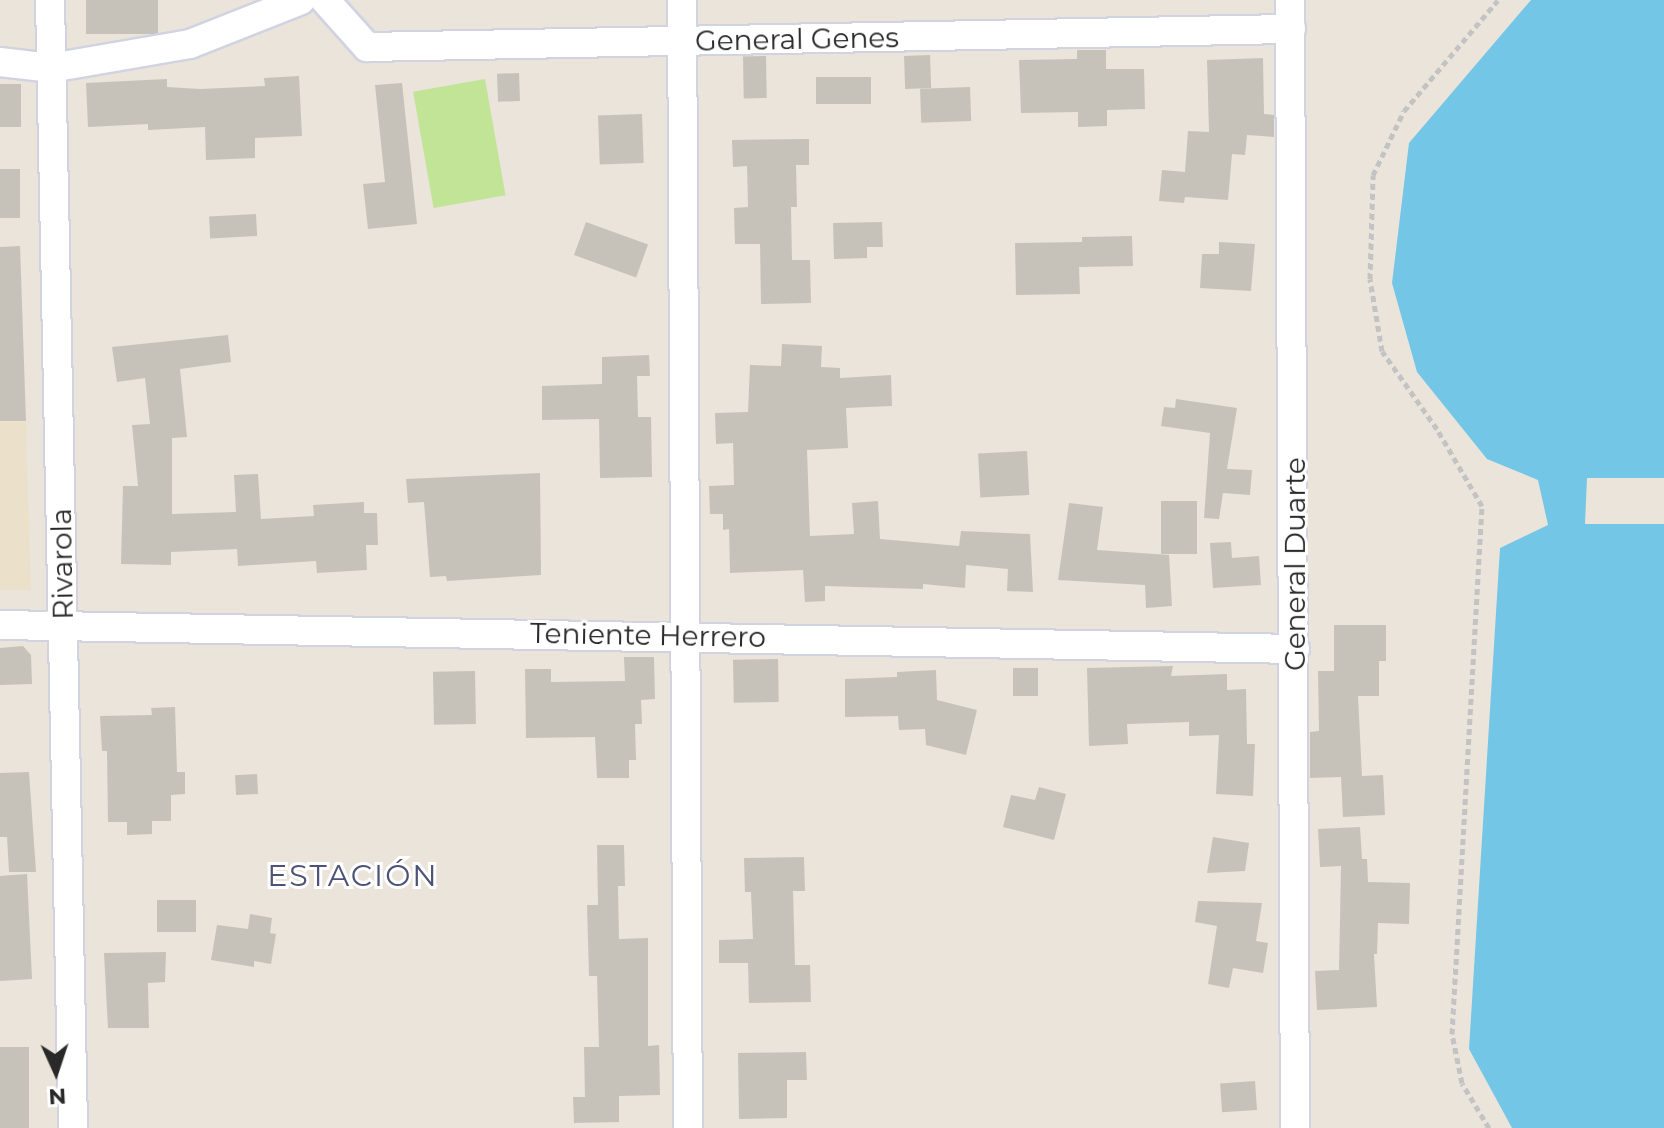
<!DOCTYPE html>
<html>
<head>
<meta charset="utf-8">
<style>
  body { margin:0 }
  #map { position:relative; width:1664px; height:1128px; overflow:hidden; background:#eae4db; font-family:Montserrat,sans-serif }
  div>[style] { position:absolute }
  [style*='--x'] { left:calc(var(--x)*1px); top:calc(var(--y)*1px); width:calc(var(--w)*1px); rotate:calc(var(--a)*1deg) }
  .education>* { inset:0; background:#ebe1cb }
  .pitch>* { inset:0; background:#c2e497; transform-origin:0 0 }
  .water>* { inset:0; background:#74c6e6 }
  .building>* { inset:0; background:#c6c2ba; transform-origin:0 0 }
  .path>* { height:5px; margin-top:-2.5px; transform-origin:0; background:repeating-linear-gradient(90deg,#c3c3c3 0 6px,transparent 0 10px) }
  .roads { filter:drop-shadow(2px 0 #d1d3e1) drop-shadow(-2px 0 #d1d3e1) drop-shadow(0 2px #d1d3e1) drop-shadow(0 -2px #d1d3e1) }
  .minor>* { height:28px; margin:-14px; padding:0 14px; transform-origin:14px; border-radius:14px; background:#fff }
  span { translate:-50% -50%; white-space:nowrap; text-align:center; line-height:1.15; -webkit-text-stroke:6px #fff; paint-order:stroke }
  .street-label { font-size:28px; color:#292929 }
  .neighbourhood-label { font-size:30px; color:#4c5376; letter-spacing:2px }
  .north { position:absolute; left:16px; top:1032px; width:80px; height:80px; -webkit-text-stroke:6px #fff; paint-order:stroke; rotate:177deg; font-size:22px; font-weight:700; line-height:32px; text-align:center; color:#292929 }
  .north::after { content:''; display:block; margin:auto; width:28px; height:36px; background:#292929; clip-path:polygon(50% 0,100% 100%,50% 72%,0 100%) }
</style>
</head>
<body>
<div id="map">
  <div class="education">
    <div style="clip-path:polygon(0 422px,26px 422px,31px 590px,0 590px)"></div>
  </div>
  <div class="pitch">
    <div style="left:485px;top:79px;width:118px;height:73px;rotate:80deg"></div>
  </div>
  <div class="water">
    <div style="clip-path:polygon(1531px 0,1664px 0,1664px 478px,1587px 478px,1585px 524px,1664px 524px,1664px 1128px,1512px 1128px,1469px 1049px,1500px 548px,1548px 525px,1538px 480px,1487px 459px,1417px 372px,1392px 283px,1409px 143px)"></div>
  </div>
  <div class="building">
    <div style="left:86px;top:0;width:72px;height:34px"></div>
    <div style="clip-path:polygon(1077px 50px,1106px 50px,1106px 69px,1144px 69px,1145px 109px,1107px 110px,1107px 126px,1078px 127px,1078px 112px,1021px 113px,1019px 60px,1077px 59px)"></div>
    <div style="left:930px;top:55px;width:33px;height:26px;rotate:88deg"></div>
    <div style="left:766px;top:56px;width:42px;height:23px;rotate:89deg"></div>
    <div style="clip-path:polygon(1263px 58px,1264px 114px,1274px 115px,1274px 137px,1247px 135px,1245px 155px,1232px 154px,1228px 200px,1185px 197px,1184px 203px,1159px 201px,1162px 170px,1185px 172px,1188px 131px,1209px 132px,1207px 60px)"></div>
    <div style="left:519px;top:73px;width:28px;height:22px;rotate:88deg"></div>
    <div style="clip-path:polygon(299px 76px,302px 136px,255px 138px,255px 158px,206px 160px,205px 127px,148px 130px,148px 124px,88px 127px,86px 83px,167px 79px,167px 87px,200px 89px,265px 86px,264px 78px)"></div>
    <div style="left:871px;top:77px;width:27px;height:55px;rotate:90deg"></div>
    <div style="clip-path:polygon(402px 83px,417px 224px,368px 229px,363px 184px,385px 182px,375px 85px)"></div>
    <div style="left:0;top:84px;width:21px;height:43px"></div>
    <div style="left:970px;top:87px;width:34px;height:50px;rotate:88deg"></div>
    <div style="left:642px;top:114px;width:49px;height:44px;rotate:88deg"></div>
    <div style="clip-path:polygon(809px 139px,809px 165px,796px 165px,797px 207px,791px 207px,792px 260px,810px 260px,811px 303px,761px 304px,760px 244px,735px 244px,734px 208px,748px 207px,747px 166px,733px 167px,732px 140px)"></div>
    <div style="left:0;top:169px;width:20px;height:49px"></div>
    <div style="left:256px;top:214px;width:22px;height:47px;rotate:87deg"></div>
    <div style="left:586px;top:222px;width:66px;height:35px;rotate:20deg"></div>
    <div style="clip-path:polygon(882px 222px,883px 247px,867px 247px,867px 258px,834px 259px,833px 223px)"></div>
    <div style="clip-path:polygon(1132px 236px,1133px 266px,1079px 267px,1080px 294px,1016px 295px,1015px 243px,1082px 242px,1082px 237px)"></div>
    <div style="clip-path:polygon(1219px 242px,1255px 244px,1251px 291px,1200px 288px,1202px 254px,1219px 254px)"></div>
    <div style="clip-path:polygon(20px 246px,26px 421px,0 421px,0 247px)"></div>
    <div style="clip-path:polygon(228px 335px,231px 362px,180px 369px,187px 437px,172px 438px,172px 514px,236px 512px,234px 475px,258px 474px,261px 519px,314px 516px,313px 505px,364px 502px,364px 513px,377px 513px,378px 545px,366px 545px,367px 570px,317px 573px,316px 561px,238px 566px,237px 549px,171px 552px,171px 565px,121px 564px,123px 486px,138px 486px,132px 425px,150px 424px,145px 378px,117px 382px,112px 347px)"></div>
    <div style="clip-path:polygon(782px 344px,822px 346px,821px 367px,840px 368px,840px 378px,891px 375px,892px 406px,846px 408px,848px 448px,807px 450px,810px 536px,854px 534px,852px 503px,878px 501px,880px 539px,959px 546px,961px 531px,1030px 534px,1033px 592px,1007px 591px,1008px 569px,966px 565px,965px 588px,923px 584px,923px 589px,825px 586px,825px 601px,805px 602px,803px 570px,730px 573px,729px 529px,723px 530px,723px 514px,710px 514px,709px 486px,734px 485px,733px 443px,716px 444px,715px 413px,748px 412px,750px 365px,781px 366px)"></div>
    <div style="clip-path:polygon(649px 355px,650px 376px,637px 376px,638px 417px,651px 417px,652px 477px,600px 478px,599px 419px,542px 420px,542px 386px,602px 384px,602px 357px)"></div>
    <div style="clip-path:polygon(1176px 399px,1237px 408px,1227px 469px,1252px 470px,1250px 495px,1223px 493px,1219px 519px,1204px 518px,1210px 433px,1161px 426px,1164px 407px,1175px 408px)"></div>
    <div style="left:1027px;top:451px;width:44px;height:49px;rotate:87deg"></div>
    <div style="clip-path:polygon(540px 473px,541px 575px,447px 581px,446px 576px,430px 577px,424px 502px,408px 503px,406px 479px)"></div>
    <div style="left:1161px;top:501px;width:36px;height:53px"></div>
    <div style="clip-path:polygon(1069px 503px,1103px 507px,1097px 550px,1169px 555px,1172px 606px,1146px 608px,1145px 585px,1058px 580px)"></div>
    <div style="clip-path:polygon(1231px 542px,1232px 558px,1259px 556px,1261px 585px,1213px 588px,1210px 543px)"></div>
    <div style="clip-path:polygon(1334px 625px,1386px 625px,1386px 661px,1379px 661px,1379px 696px,1358px 696px,1362px 776px,1383px 775px,1385px 815px,1343px 817px,1341px 777px,1310px 778px,1310px 732px,1319px 731px,1318px 671px,1334px 671px)"></div>
    <div style="clip-path:polygon(23px 646px,31px 655px,32px 684px,0 685px,0 648px)"></div>
    <div style="clip-path:polygon(624px 657px,654px 657px,655px 699px,641px 700px,642px 724px,635px 724px,636px 760px,629px 760px,629px 778px,597px 778px,595px 737px,526px 738px,525px 669px,551px 669px,551px 682px,625px 681px)"></div>
    <div style="left:778px;top:659px;width:43px;height:45px;rotate:89deg"></div>
    <div style="clip-path:polygon(1173px 666px,1171px 676px,1227px 674px,1227px 690px,1246px 689px,1247px 744px,1255px 744px,1253px 796px,1216px 794px,1219px 735px,1189px 736px,1189px 722px,1127px 724px,1128px 744px,1089px 746px,1087px 668px)"></div>
    <div style="left:1038px;top:668px;width:28px;height:25px;rotate:90deg"></div>
    <div style="clip-path:polygon(936px 670px,937px 700px,977px 710px,966px 755px,926px 745px,925px 729px,899px 730px,898px 716px,845px 717px,845px 679px,897px 677px,897px 672px)"></div>
    <div style="left:475px;top:671px;width:53px;height:42px;rotate:89deg"></div>
    <div style="clip-path:polygon(175px 707px,177px 772px,185px 772px,185px 794px,171px 795px,171px 821px,152px 821px,152px 834px,127px 835px,127px 822px,108px 822px,107px 751px,102px 751px,100px 716px,152px 715px,151px 708px)"></div>
    <div style="clip-path:polygon(29px 772px,36px 872px,9px 872px,7px 837px,0 837px,0 773px)"></div>
    <div style="left:257px;top:774px;width:20px;height:22px;rotate:87deg"></div>
    <div style="clip-path:polygon(1039px 787px,1066px 794px,1054px 840px,1003px 827px,1011px 795px,1035px 800px)"></div>
    <div style="clip-path:polygon(1360px 827px,1362px 859px,1367px 859px,1368px 882px,1410px 883px,1409px 924px,1378px 923px,1377px 954px,1374px 954px,1377px 1007px,1317px 1010px,1315px 971px,1339px 970px,1341px 866px,1320px 867px,1318px 829px)"></div>
    <div style="clip-path:polygon(1213px 837px,1249px 843px,1245px 871px,1207px 873px)"></div>
    <div style="clip-path:polygon(597px 845px,624px 845px,625px 886px,618px 886px,619px 939px,648px 938px,648px 1046px,659px 1045px,660px 1095px,619px 1096px,619px 1122px,574px 1123px,573px 1097px,585px 1097px,584px 1047px,599px 1047px,597px 976px,589px 976px,587px 905px,598px 905px)"></div>
    <div style="clip-path:polygon(804px 857px,805px 891px,793px 891px,795px 965px,810px 965px,811px 1002px,749px 1003px,748px 963px,719px 963px,719px 940px,753px 939px,751px 892px,745px 892px,744px 858px)"></div>
    <div style="clip-path:polygon(27px 874px,32px 979px,0 981px,0 876px)"></div>
    <div style="left:157px;top:900px;width:39px;height:32px"></div>
    <div style="clip-path:polygon(1198px 901px,1262px 903px,1256px 941px,1268px 943px,1263px 973px,1233px 968px,1229px 988px,1208px 984px,1217px 926px,1195px 922px)"></div>
    <div style="clip-path:polygon(250px 914px,272px 918px,270px 933px,276px 934px,271px 964px,254px 961px,254px 967px,211px 960px,217px 925px,248px 929px)"></div>
    <div style="clip-path:polygon(166px 952px,165px 982px,148px 983px,149px 1028px,108px 1028px,104px 953px)"></div>
    <div style="left:0;top:1047px;width:29px;height:81px"></div>
    <div style="clip-path:polygon(806px 1052px,807px 1080px,787px 1080px,787px 1118px,739px 1119px,738px 1053px)"></div>
    <div style="left:1255px;top:1081px;width:29px;height:35px;rotate:86deg"></div>
  </div>
  <div class="path">
    <div style="--x:1489;--y:1128;--w:52;--a:-121"></div>
    <div style="--x:1462;--y:1083;--w:50;--a:-101.5"></div>
    <div style="--x:1452;--y:1034;--w:529;--a:-86.75"></div>
    <div style="--x:1482;--y:506;--w:89;--a:-120.3"></div>
    <div style="--x:1437;--y:429;--w:95;--a:-125.2"></div>
    <div style="--x:1382;--y:351;--w:73;--a:-99.5"></div>
    <div style="--x:1370;--y:279;--w:104;--a:-88.3"></div>
    <div style="--x:1373;--y:175;--w:71;--a:-64.2"></div>
    <div style="--x:1404;--y:111;--w:145;--a:-49.7"></div>
  </div>
  <div class="roads">
    <div class="minor">
      <div style="--x:50;--y:0;--w:1128;--a:88.83"></div>
      <div style="--x:325;--y:0;--w:63;--a:48.2"></div>
      <div style="--x:367;--y:47;--w:924;--a:-1.12"></div>
      <div style="--x:682;--y:0;--w:1128;--a:89.7"></div>
      <div style="--x:1290;--y:0;--w:1128;--a:89.75"></div>
      <div style="--x:0;--y:62;--w:51;--a:6.7"></div>
      <div style="--x:51;--y:68;--w:141;--a:-9.8"></div>
      <div style="--x:190;--y:44;--w:119;--a:-21.6"></div>
      <div style="--x:0;--y:625;--w:1295;--a:1.06"></div>
    </div>
  </div>
  <div class="street-label">
    <span style="left:797px;top:39px;rotate:-1deg">General Genes</span>
    <span style="left:62px;top:564px;rotate:-91deg">Rivarola</span>
    <span style="left:1295px;top:564px;rotate:-90deg">General Duarte</span>
    <span style="left:648px;top:635px;rotate:1deg">Teniente Herrero</span>
  </div>
  <div class="neighbourhood-label">
    <span style="left:353px;top:876px">ESTACIÓN</span>
  </div>
  <div class="north">N</div>
</div>
</body>
</html>
